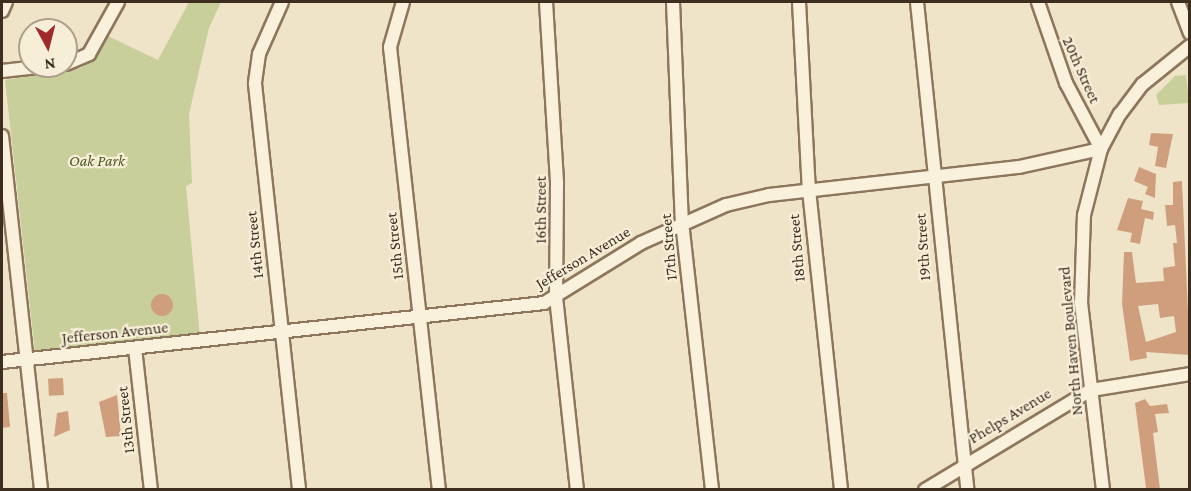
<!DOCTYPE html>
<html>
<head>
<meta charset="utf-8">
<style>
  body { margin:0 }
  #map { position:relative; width:1191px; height:491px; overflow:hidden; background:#f0e4c8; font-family:"Crimson Pro",serif }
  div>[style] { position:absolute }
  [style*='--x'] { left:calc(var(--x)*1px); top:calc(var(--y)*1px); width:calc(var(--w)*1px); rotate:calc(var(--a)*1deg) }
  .green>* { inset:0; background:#c9cf9b }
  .building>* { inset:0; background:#cf9f7d; transform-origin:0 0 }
  .round { border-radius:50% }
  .roads { filter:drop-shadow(2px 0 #8d765c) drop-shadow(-2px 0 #8d765c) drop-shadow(0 2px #8d765c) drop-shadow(0 -2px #8d765c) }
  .minor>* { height:12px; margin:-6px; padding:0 6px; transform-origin:6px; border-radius:6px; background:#faf1dc }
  span { translate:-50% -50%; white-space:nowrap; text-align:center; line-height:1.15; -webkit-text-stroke:4.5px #f7eed8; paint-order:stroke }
  .street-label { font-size:16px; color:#3d2e20 }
  .park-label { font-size:16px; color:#4d5a26; font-style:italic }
  .frame { position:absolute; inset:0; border:3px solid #3d2e20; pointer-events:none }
  .north { position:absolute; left:18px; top:18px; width:60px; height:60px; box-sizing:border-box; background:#f7eed8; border:2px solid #ada18e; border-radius:50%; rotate:173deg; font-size:16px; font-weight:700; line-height:24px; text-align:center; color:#3d2e20 }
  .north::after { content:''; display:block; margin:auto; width:21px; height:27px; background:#9e2a2b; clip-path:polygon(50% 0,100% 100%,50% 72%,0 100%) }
</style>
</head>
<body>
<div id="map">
  <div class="green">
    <div style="clip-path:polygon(189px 2px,221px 2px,209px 28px,189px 114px,192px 183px,186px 186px,200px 337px,35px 352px,5px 80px,81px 68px,96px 56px,108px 36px,158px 60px)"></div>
    <div style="clip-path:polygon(1186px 75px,1189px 103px,1159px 105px,1156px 95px,1175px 76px)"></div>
  </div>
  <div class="building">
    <div style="clip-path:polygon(1151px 133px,1173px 134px,1166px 168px,1155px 166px,1158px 147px,1149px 145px)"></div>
    <div style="clip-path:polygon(1139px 167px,1156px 174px,1155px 198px,1145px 194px,1148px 187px,1134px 181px)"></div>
    <div style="clip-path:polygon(evenodd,1182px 181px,1190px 355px,1146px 352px,1147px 358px,1130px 361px,1122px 304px,1124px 252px,1132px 252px,1136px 283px,1164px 281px,1163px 268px,1175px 266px,1173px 243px,1177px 243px,1175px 225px,1167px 226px,1165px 205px,1173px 205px,1173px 182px,1182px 181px,1158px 304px,1160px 318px,1174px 316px,1176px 332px,1146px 342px,1138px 306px,1158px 304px)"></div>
    <div style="clip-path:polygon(1128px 198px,1143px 201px,1141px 209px,1154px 212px,1153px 220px,1145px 218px,1140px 244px,1130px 242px,1132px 233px,1117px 230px)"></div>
    <div class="round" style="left:151px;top:294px;width:22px;height:22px"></div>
    <div style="left:63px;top:378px;width:17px;height:15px;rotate:87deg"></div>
    <div style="clip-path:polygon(2px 393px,7px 393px,10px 427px,2px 428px)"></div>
    <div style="clip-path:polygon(117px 395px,121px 436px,106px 437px,99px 402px)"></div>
    <div style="clip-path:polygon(1145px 399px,1150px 406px,1167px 404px,1169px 413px,1155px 414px,1158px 432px,1153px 433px,1160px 489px,1146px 488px,1135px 403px)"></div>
    <div style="clip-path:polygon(68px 411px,70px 430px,54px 437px,57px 413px)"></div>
  </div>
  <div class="roads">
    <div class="minor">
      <div style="--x:282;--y:2;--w:57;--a:113.9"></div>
      <div style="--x:259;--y:54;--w:30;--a:98"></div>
      <div style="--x:255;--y:84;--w:408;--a:83.8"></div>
      <div style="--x:403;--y:2;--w:47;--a:106.1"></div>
      <div style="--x:390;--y:47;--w:446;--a:83.7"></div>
      <div style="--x:546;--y:2;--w:182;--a:86.5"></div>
      <div style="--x:557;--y:184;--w:113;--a:90.5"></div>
      <div style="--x:556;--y:297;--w:194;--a:83.8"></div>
      <div style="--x:673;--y:2;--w:220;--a:87.7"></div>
      <div style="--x:682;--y:222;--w:270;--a:83.6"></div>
      <div style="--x:799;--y:2;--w:188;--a:87"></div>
      <div style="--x:809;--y:190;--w:302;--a:83.9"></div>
      <div style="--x:917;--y:2;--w:491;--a:84.1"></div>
      <div style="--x:1178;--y:2;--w:33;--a:69"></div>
      <div style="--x:2;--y:11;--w:10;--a:-66"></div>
      <div style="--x:66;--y:64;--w:25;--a:-23"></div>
      <div style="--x:89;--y:54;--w:60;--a:-60.9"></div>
      <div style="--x:2;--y:71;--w:45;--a:-6.3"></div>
      <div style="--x:2;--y:136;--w:356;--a:83.7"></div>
      <div style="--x:135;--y:348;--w:143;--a:83.6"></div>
      <div style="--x:2;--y:362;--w:545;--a:-6.21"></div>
      <div style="--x:544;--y:303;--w:114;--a:-31.7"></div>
      <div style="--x:641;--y:243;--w:93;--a:-24.1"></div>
      <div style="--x:726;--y:205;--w:44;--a:-13.1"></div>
      <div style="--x:769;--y:195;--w:252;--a:-6.4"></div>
      <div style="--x:1019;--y:167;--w:84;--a:-12.4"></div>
      <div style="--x:1101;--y:149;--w:75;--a:-117.9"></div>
      <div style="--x:1066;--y:83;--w:86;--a:-109.1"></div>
      <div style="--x:925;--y:490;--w:194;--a:-31.1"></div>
      <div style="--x:1091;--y:390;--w:100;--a:-9.2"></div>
      <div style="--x:1103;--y:490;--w:187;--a:-96.7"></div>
      <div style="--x:1081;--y:304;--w:89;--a:-88.1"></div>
      <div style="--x:1084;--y:215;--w:68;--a:-75.6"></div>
      <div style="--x:1101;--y:149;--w:40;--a:-62"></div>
      <div style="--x:1120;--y:114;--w:38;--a:-53"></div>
      <div style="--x:1143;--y:84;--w:60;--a:-39"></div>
    </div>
  </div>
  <div class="street-label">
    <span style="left:1081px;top:70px;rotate:66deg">20th Street</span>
    <span style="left:541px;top:210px;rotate:-90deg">16th Street</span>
    <span style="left:255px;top:245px;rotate:-96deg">14th Street</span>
    <span style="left:395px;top:246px;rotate:-96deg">15th Street</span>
    <span style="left:669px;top:247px;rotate:-95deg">17th Street</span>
    <span style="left:923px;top:247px;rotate:-94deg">19th Street</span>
    <span style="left:797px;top:248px;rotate:-95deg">18th Street</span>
    <span style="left:583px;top:258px;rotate:-31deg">Jefferson Avenue</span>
    <span style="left:115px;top:333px;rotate:-6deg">Jefferson Avenue</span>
    <span style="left:1071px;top:341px;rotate:-95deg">North Haven Boulevard</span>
    <span style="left:1010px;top:416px;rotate:-31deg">Phelps Avenue</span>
    <span style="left:126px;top:420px;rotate:-96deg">13th Street</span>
  </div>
  <div class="park-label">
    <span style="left:97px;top:161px">Oak Park</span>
  </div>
  <div class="frame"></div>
  <div class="north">N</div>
</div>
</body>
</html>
